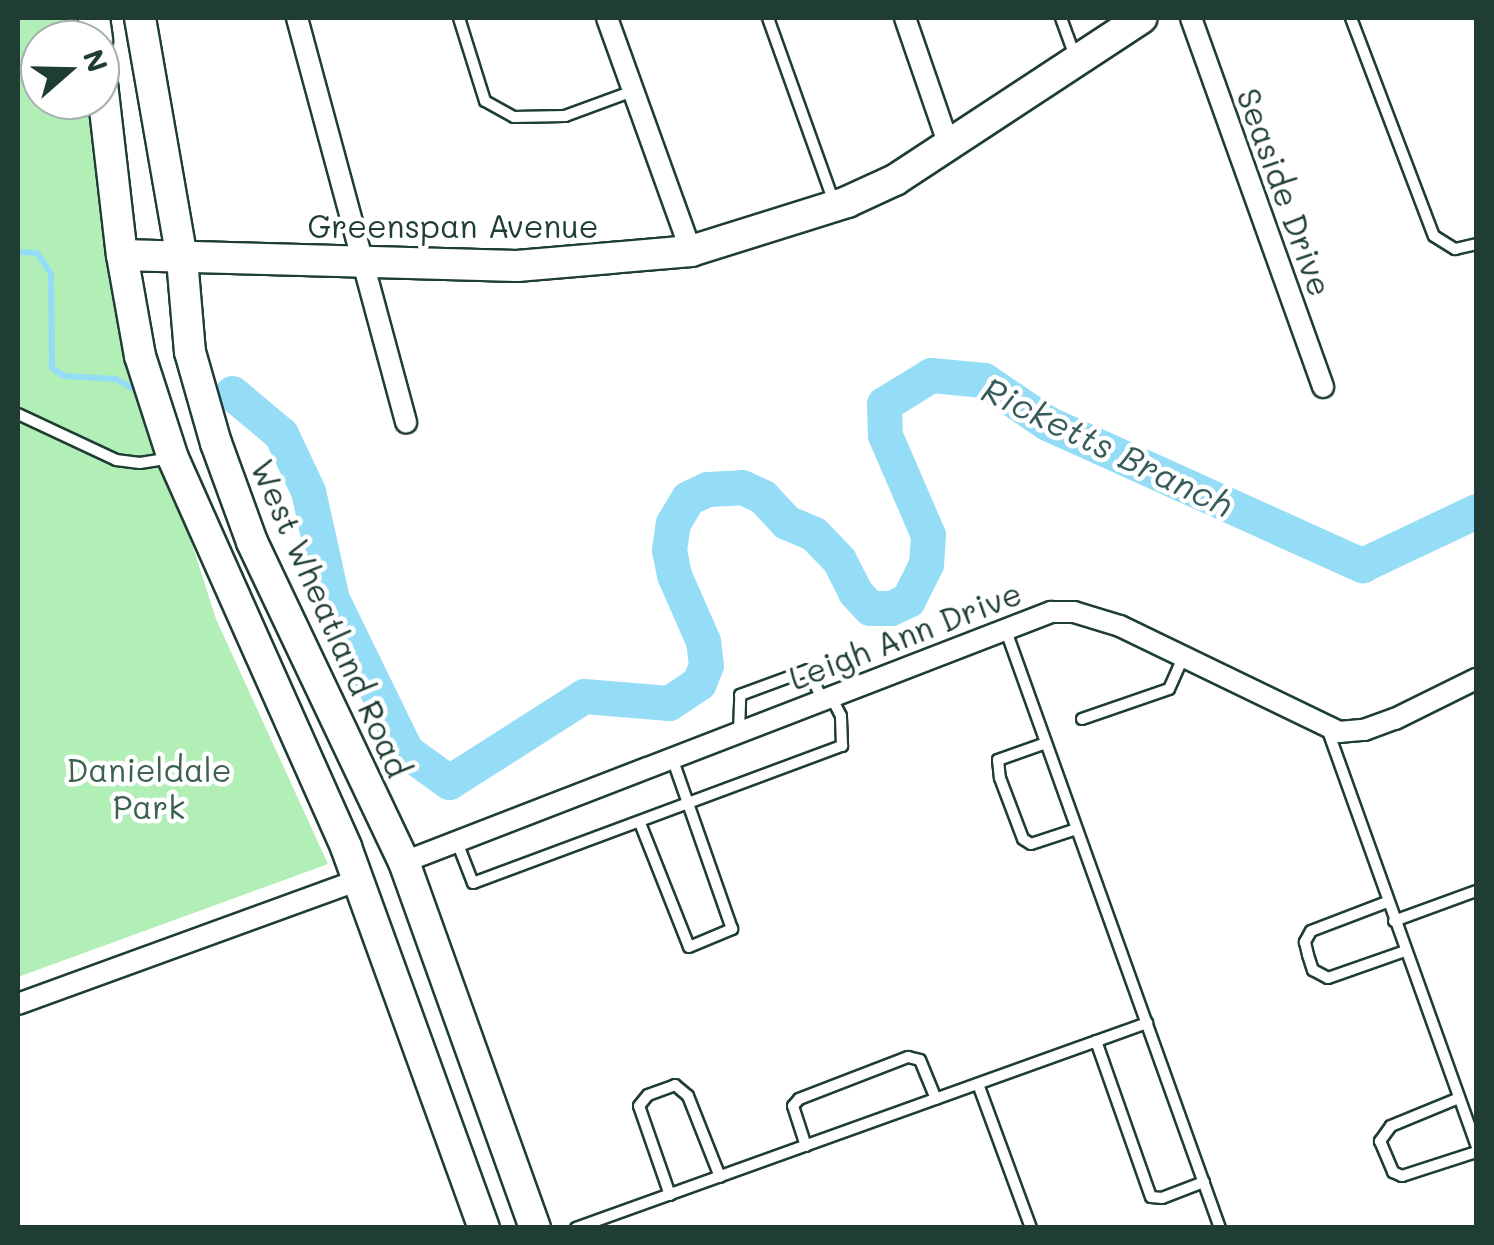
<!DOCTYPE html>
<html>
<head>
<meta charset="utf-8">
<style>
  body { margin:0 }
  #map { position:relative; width:1494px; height:1245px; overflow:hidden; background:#fff; font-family:Mali,sans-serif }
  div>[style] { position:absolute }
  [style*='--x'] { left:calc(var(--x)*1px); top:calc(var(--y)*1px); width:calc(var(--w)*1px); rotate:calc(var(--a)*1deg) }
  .green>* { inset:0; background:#b1efb6 }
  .stream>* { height:6px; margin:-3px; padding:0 3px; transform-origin:3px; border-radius:3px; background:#95ddf7 }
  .river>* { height:35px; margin:-17.5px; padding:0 17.5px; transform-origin:17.5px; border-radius:17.5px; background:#95ddf7 }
  .roads { filter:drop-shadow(2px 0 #1f3d34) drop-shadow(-2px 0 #1f3d34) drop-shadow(0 2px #1f3d34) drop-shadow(0 -2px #1f3d34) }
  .lane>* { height:10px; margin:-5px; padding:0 5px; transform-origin:5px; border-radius:5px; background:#fff }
  .street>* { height:20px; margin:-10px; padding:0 10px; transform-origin:10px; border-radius:10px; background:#fff }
  .secondary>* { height:30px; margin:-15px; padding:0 15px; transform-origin:15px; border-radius:15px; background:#fff }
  span { translate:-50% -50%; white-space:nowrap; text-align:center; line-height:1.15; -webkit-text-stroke:9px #fff; paint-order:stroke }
  .street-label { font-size:32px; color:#1f3d34 }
  .park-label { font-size:32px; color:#3c614e }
  .water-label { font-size:35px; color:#375d5b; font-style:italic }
  .frame { position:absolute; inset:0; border:20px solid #1f3d34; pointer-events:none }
  .north { position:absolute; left:20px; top:20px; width:100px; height:100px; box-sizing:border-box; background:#fff; border:2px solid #a5b1ae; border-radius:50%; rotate:70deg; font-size:28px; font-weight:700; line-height:40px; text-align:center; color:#1f3d34 }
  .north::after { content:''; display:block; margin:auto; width:35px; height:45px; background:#1f3d34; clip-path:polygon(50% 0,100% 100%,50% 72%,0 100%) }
</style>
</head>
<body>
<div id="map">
  <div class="green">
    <div style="clip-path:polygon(18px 18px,72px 18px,76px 40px,40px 40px,40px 100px,86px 100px,124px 332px,216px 619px,328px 864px,18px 977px)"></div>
  </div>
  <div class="stream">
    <div style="--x:18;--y:252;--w:19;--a:3"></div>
    <div style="--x:37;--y:253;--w:25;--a:56"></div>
    <div style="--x:51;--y:274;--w:94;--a:89.4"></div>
    <div style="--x:52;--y:368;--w:14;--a:34"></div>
    <div style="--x:64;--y:376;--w:52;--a:3.3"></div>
    <div style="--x:116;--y:379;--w:28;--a:30"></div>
  </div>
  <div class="river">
    <div style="--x:232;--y:393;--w:64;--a:39.9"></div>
    <div style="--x:281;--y:434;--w:63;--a:64.7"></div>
    <div style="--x:308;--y:491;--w:111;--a:77.5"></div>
    <div style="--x:332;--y:599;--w:169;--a:64"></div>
    <div style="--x:406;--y:751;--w:53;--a:35.8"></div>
    <div style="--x:449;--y:782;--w:160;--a:-32.5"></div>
    <div style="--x:584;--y:696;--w:85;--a:4.7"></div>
    <div style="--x:669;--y:703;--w:36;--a:-34"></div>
    <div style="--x:699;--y:683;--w:19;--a:-69"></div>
    <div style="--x:706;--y:665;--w:24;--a:-97"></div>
    <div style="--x:703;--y:641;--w:72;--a:-113.7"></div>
    <div style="--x:674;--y:575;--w:25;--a:-101"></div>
    <div style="--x:669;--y:550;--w:27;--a:-82"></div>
    <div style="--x:673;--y:523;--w:29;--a:-59"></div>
    <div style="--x:688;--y:498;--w:21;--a:-25"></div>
    <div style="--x:707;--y:489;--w:35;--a:-3"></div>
    <div style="--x:742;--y:487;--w:23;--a:25"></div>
    <div style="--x:763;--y:497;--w:34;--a:47"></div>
    <div style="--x:786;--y:522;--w:30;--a:23"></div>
    <div style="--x:814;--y:534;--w:36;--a:46"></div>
    <div style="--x:839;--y:560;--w:36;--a:63"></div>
    <div style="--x:855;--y:592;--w:22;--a:47"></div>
    <div style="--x:870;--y:608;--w:21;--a:0"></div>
    <div style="--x:891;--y:608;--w:19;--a:-25"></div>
    <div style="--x:908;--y:600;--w:40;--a:-63.4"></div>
    <div style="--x:926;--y:564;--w:29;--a:-86"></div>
    <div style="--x:928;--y:535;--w:109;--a:-113.3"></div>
    <div style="--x:885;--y:435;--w:31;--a:-92"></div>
    <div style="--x:884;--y:404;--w:55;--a:-31.7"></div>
    <div style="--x:931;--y:375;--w:53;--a:5.4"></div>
    <div style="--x:984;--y:380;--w:76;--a:34.3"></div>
    <div style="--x:1047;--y:423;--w:346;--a:24.3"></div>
    <div style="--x:1362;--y:565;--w:126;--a:-25.3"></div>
  </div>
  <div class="roads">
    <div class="lane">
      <div style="--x:459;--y:18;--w:87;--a:72.6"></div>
      <div style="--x:485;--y:101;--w:33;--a:29"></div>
      <div style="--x:514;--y:117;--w:51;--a:-1.1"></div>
      <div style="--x:565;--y:116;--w:72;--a:-20.2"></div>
      <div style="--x:768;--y:18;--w:193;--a:70.3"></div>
      <div style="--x:1061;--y:18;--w:44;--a:69.9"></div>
      <div style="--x:1351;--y:18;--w:233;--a:69.2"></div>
      <div style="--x:1434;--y:236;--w:25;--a:32"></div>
      <div style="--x:1455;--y:249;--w:22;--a:-13"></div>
      <div style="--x:18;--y:414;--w:108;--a:25.1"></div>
      <div style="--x:116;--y:460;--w:24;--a:7"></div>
      <div style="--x:140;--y:463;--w:30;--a:-9"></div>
      <div style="--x:1005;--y:628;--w:637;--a:70.29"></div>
      <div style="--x:1082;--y:719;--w:92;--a:-19"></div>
      <div style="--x:1169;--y:689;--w:34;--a:-66"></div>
      <div style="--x:1327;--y:728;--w:443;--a:70.3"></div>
      <div style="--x:739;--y:732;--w:37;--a:-88"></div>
      <div style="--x:740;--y:695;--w:72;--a:-20.2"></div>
      <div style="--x:808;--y:670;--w:32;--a:64"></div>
      <div style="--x:1046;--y:743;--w:51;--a:160.5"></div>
      <div style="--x:998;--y:760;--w:18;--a:84"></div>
      <div style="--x:1000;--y:778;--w:65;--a:69.3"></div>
      <div style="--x:1023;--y:839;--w:9;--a:32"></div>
      <div style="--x:1031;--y:844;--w:48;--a:-18.1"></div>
      <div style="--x:640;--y:823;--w:133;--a:68.4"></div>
      <div style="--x:689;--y:947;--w:47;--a:-22.7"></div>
      <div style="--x:732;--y:929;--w:181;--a:-109.3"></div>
      <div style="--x:457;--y:842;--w:44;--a:68.7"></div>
      <div style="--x:473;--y:883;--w:394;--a:-20.4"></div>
      <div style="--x:842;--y:746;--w:30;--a:-92"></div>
      <div style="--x:841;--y:716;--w:20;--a:-117"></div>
      <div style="--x:1387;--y:902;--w:81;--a:159.1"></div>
      <div style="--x:1311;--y:931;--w:13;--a:119"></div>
      <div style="--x:1305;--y:942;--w:13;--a:77"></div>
      <div style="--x:1308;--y:955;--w:16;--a:72"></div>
      <div style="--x:1313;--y:970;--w:17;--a:28"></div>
      <div style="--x:1328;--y:978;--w:82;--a:-19.3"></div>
      <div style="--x:1394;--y:921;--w:87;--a:-20.1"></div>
      <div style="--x:1096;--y:1041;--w:165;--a:70.6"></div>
      <div style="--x:1151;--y:1197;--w:11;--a:5"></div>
      <div style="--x:1162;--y:1198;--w:45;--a:-20.9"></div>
      <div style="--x:978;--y:1084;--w:153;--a:69.8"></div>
      <div style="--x:1459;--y:1098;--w:74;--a:157.6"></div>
      <div style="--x:1391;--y:1126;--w:19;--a:126"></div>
      <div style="--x:1380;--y:1141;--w:34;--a:67"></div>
      <div style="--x:1393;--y:1172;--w:10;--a:24"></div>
      <div style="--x:1402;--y:1176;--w:78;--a:-18"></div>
      <div style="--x:806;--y:1146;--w:42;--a:-108"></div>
      <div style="--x:793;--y:1106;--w:9;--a:-49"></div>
      <div style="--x:799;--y:1099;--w:117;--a:-21.1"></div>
      <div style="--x:908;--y:1057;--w:12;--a:14"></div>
      <div style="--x:920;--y:1060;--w:42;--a:67.7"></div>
      <div style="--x:670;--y:1195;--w:94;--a:-109.2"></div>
      <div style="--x:639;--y:1106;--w:14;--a:-51"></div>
      <div style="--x:648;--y:1095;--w:29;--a:-20"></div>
      <div style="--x:675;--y:1085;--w:17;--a:40"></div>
      <div style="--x:688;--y:1096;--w:87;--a:68.4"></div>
      <div style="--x:576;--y:1228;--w:607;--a:-19.75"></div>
    </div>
    <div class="street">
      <div style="--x:297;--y:18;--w:419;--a:74.9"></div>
      <div style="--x:607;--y:18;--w:248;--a:70.2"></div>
      <div style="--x:905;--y:18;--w:135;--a:71"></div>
      <div style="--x:1191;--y:18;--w:392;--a:70.3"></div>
      <div style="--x:404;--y:862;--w:694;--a:-21.13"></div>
      <div style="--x:1051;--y:612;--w:23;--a:0"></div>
      <div style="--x:1074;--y:612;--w:48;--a:16.9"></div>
      <div style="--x:1120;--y:626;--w:243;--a:25.8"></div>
      <div style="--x:1339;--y:732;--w:25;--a:-5"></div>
      <div style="--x:1364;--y:730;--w:33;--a:-20"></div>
      <div style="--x:1395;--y:719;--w:90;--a:-26.3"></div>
      <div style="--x:18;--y:1004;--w:362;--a:-20"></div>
    </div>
    <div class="secondary">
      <div style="--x:94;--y:18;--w:22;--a:82"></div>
      <div style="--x:140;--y:18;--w:245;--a:80.1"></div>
      <div style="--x:182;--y:259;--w:93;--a:85.1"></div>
      <div style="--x:190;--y:352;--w:95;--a:74.1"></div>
      <div style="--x:216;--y:443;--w:105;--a:70"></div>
      <div style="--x:252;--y:542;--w:354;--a:64.6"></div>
      <div style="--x:404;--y:862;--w:389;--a:70.3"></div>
      <div style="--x:100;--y:66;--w:190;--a:83.4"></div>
      <div style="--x:122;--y:255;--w:103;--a:79.9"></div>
      <div style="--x:140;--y:356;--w:107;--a:72.1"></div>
      <div style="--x:173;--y:458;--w:426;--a:66"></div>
      <div style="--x:346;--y:847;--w:405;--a:70.1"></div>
      <div style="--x:122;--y:255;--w:395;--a:1.6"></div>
      <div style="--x:517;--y:266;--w:175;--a:-4.9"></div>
      <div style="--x:691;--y:251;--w:164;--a:-17.4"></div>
      <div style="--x:847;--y:202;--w:53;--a:-24.6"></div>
      <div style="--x:895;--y:180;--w:295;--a:-33.3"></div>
    </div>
  </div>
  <div class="street-label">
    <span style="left:1285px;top:192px;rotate:70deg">Seaside Drive</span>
    <span style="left:453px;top:225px">Greenspan Avenue</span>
    <span style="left:331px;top:618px;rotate:66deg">West Wheatland Road</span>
    <span style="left:905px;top:635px;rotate:-21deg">Leigh Ann Drive</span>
  </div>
  <div class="park-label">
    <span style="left:149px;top:788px">Danieldale<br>Park</span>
  </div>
  <div class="water-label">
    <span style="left:1108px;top:446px;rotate:26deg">Ricketts Branch</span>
  </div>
  <div class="frame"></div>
  <div class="north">N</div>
</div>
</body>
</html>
